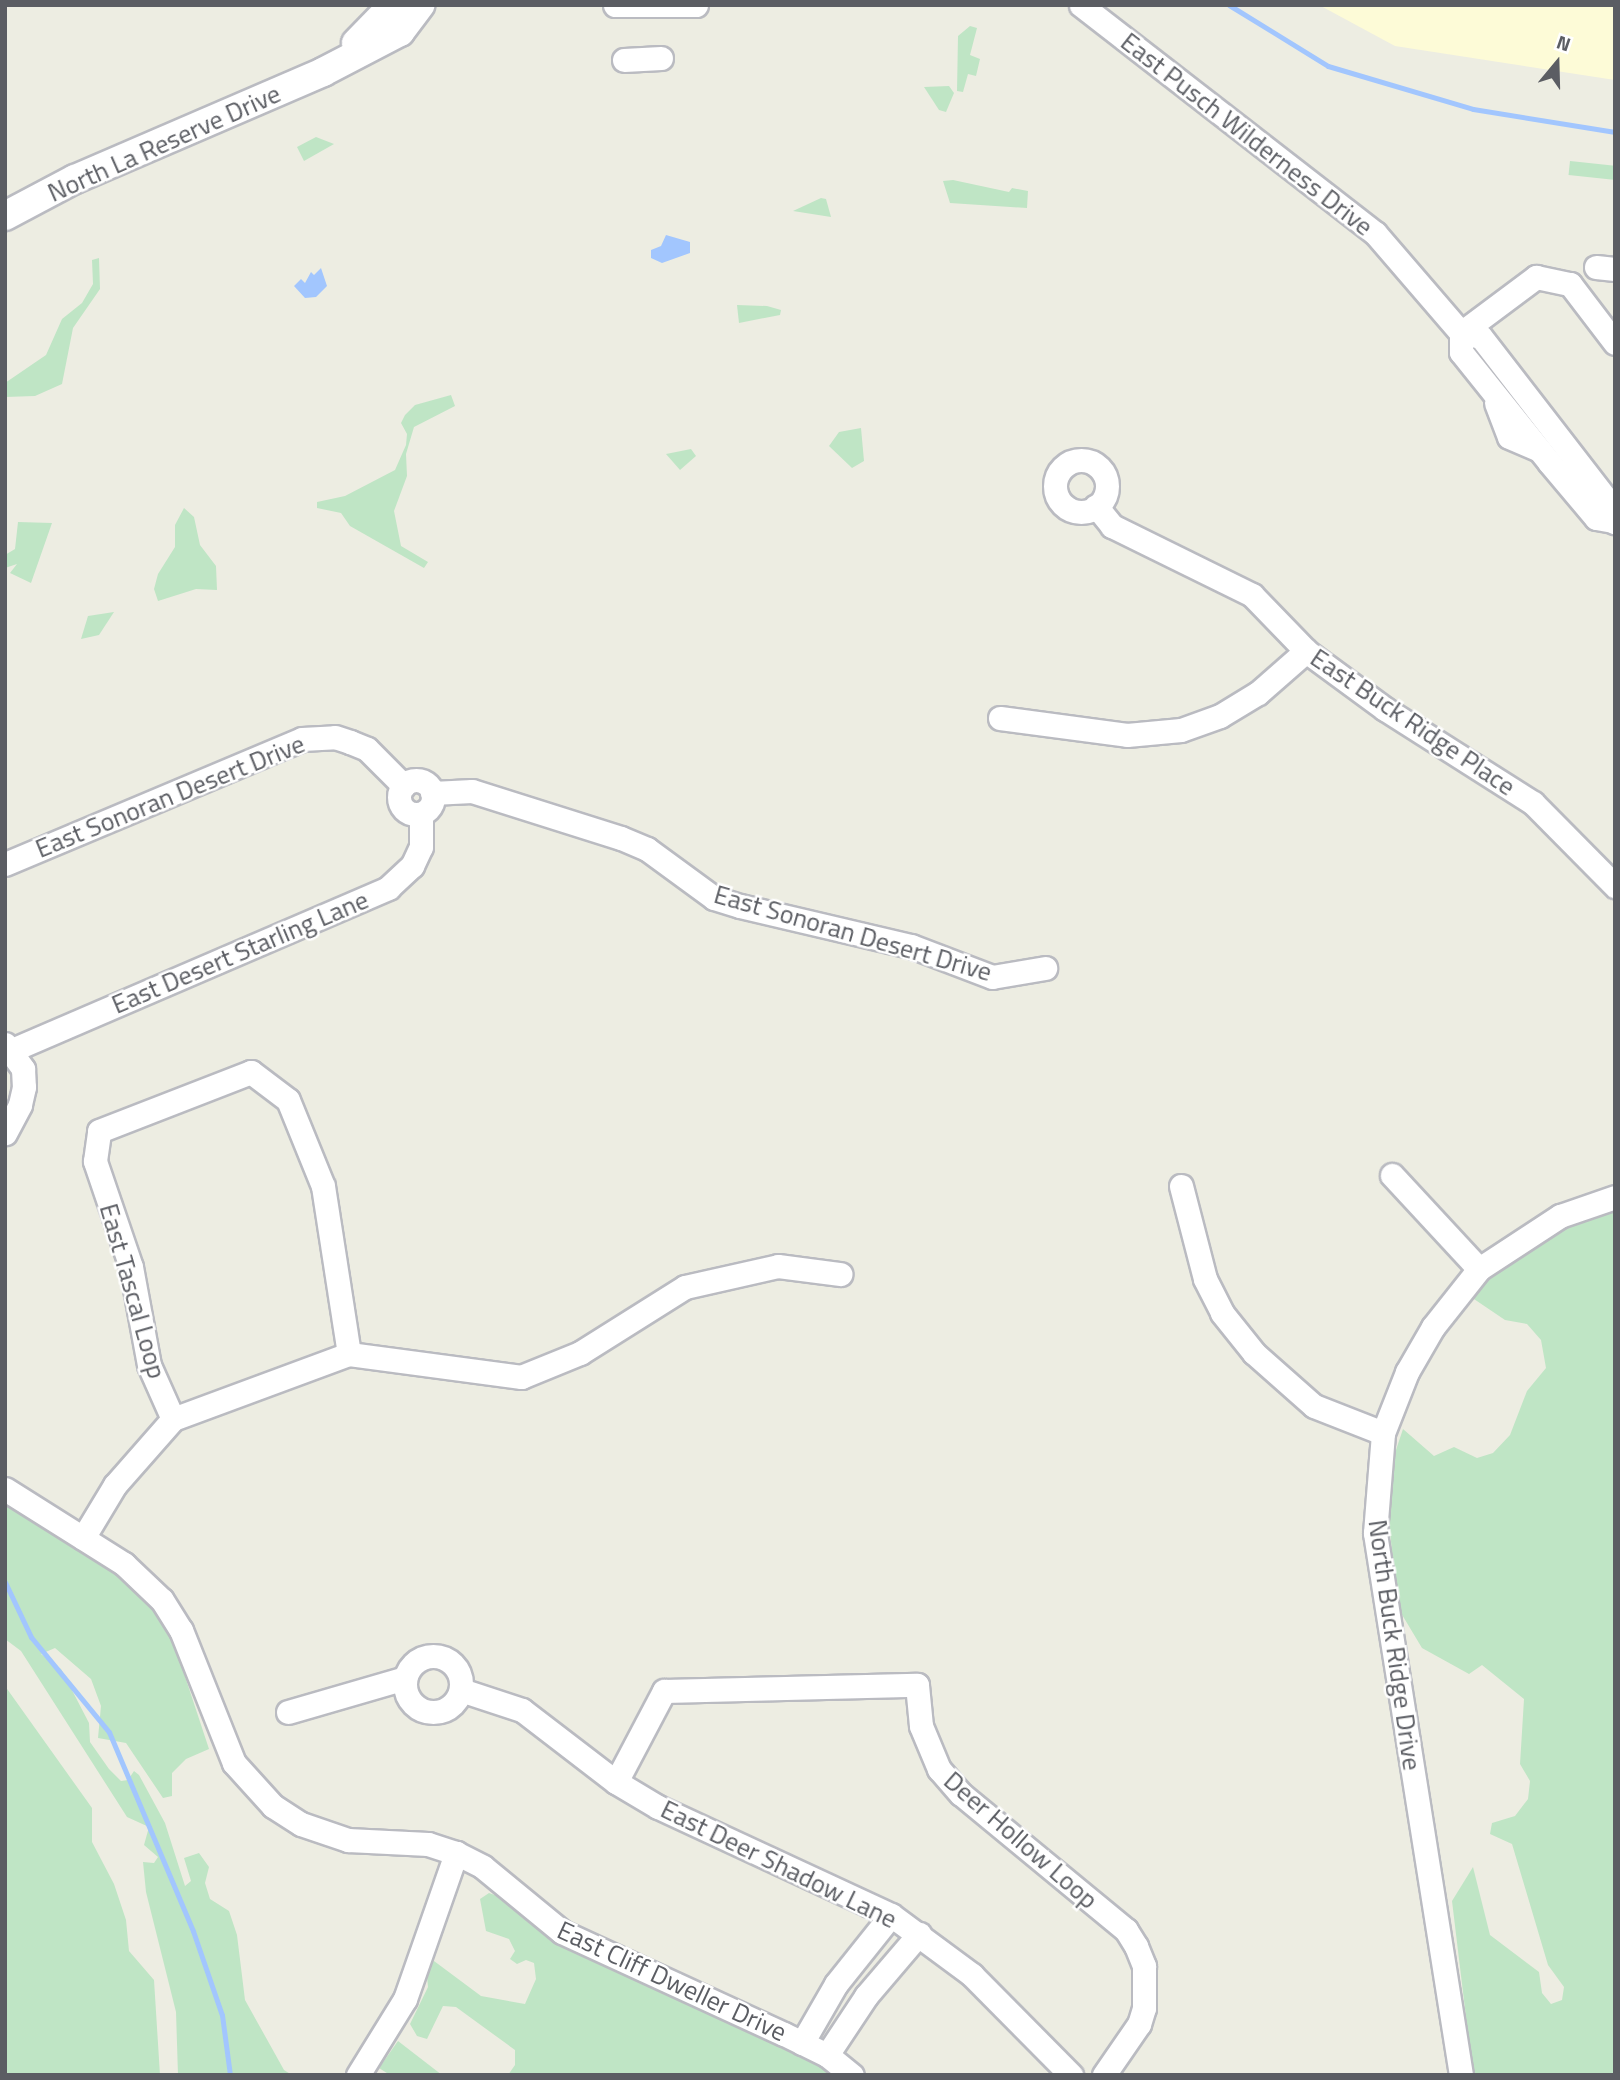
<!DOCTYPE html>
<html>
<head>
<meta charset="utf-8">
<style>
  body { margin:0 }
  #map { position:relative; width:1620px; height:2080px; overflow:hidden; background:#edede2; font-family:"Titillium Web",sans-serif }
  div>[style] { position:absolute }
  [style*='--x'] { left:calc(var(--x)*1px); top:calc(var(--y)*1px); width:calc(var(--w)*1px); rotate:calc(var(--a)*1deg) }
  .commercial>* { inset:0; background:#fdfbd7 }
  .green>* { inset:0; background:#bfe5c5; transform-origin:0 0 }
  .water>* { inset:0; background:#a2c6fe }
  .stream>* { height:5px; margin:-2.5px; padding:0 2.5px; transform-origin:2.5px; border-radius:2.5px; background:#a2c6fe }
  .roads { filter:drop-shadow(2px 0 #babbc1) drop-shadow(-2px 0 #babbc1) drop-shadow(0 2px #babbc1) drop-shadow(0 -2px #babbc1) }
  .minor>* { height:23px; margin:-11.5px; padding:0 11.5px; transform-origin:11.5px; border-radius:11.5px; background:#fff }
  .minor>.ring { margin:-11.5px; padding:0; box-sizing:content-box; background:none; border:23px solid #fff; border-radius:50% }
  .tertiary>* { height:28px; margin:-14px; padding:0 14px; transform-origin:14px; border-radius:14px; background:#fff }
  span { translate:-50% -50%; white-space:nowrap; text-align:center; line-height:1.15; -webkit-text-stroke:5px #fff; paint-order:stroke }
  .street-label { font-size:26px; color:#5b5d63 }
  .frame { position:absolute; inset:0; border:7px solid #5b5d63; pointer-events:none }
  .north { position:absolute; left:1522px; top:28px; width:70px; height:70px; -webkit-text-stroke:5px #fff; paint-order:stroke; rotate:19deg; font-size:19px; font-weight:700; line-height:28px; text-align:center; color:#5b5d63 }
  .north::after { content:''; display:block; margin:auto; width:24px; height:32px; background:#5b5d63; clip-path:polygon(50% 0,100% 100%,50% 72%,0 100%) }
</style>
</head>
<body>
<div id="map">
  <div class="commercial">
    <div style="clip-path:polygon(1319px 5px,1615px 5px,1615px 80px,1395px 46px)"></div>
  </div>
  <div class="green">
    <div style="clip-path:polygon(970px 26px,977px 28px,970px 55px,980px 59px,976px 76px,968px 74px,963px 92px,957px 91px,958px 36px)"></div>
    <div style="clip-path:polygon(949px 86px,954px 93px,946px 112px,939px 110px,924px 87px)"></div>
    <div style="clip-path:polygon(316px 137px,334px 144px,304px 161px,297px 147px)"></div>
    <div style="left:1570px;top:161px;width:45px;height:14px;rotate:6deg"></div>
    <div style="clip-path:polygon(953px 180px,1009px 192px,1012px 188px,1028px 191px,1027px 208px,950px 203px,943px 181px)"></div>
    <div style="clip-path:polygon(821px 198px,826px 199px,831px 217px,793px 211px)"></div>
    <div style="clip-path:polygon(99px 258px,100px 289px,73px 328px,62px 384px,35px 396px,5px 397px,5px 383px,46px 355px,62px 319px,82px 303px,93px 284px,92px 260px)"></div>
    <div style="clip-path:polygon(737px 305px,767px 306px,781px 310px,780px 315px,739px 323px)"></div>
    <div style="clip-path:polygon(451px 395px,455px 406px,414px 427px,406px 454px,407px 476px,394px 511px,401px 546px,428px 562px,424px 568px,350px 526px,341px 513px,317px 508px,317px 502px,345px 496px,395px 470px,406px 445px,407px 434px,401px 423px,405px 415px,415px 405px)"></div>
    <div style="clip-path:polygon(861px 428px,864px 461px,852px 468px,829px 446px,839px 432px)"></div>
    <div style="clip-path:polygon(691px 449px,696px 456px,680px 470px,666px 454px)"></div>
    <div style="clip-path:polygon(184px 508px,194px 517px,200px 545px,216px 566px,217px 590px,196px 589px,158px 601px,154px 589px,158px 574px,175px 547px,175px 525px)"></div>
    <div style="clip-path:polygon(18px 522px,52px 523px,31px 583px,10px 573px,17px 564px,5px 568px,5px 555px,15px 549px)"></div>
    <div style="clip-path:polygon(114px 612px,99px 635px,81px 639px,88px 616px)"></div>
    <div style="clip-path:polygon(1615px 1207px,1615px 2075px,1473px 2075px,1452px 1901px,1473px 1867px,1490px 1935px,1539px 1972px,1542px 1993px,1551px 2004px,1562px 2000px,1564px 1987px,1548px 1965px,1512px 1844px,1490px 1834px,1492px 1823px,1515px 1816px,1528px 1799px,1530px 1781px,1520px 1764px,1524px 1699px,1482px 1665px,1469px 1674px,1422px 1648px,1398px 1608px,1388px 1513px,1394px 1456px,1403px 1429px,1434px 1456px,1454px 1447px,1477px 1458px,1493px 1453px,1510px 1435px,1527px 1391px,1546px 1368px,1541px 1340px,1527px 1324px,1505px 1320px,1471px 1297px,1497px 1268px,1531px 1245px)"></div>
    <div style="clip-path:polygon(5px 1505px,130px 1583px,158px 1612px,171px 1634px,209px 1749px,186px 1759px,172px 1773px,172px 1796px,163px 1798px,126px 1743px,98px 1738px,101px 1706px,91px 1679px,55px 1648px,41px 1654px,61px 1669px,89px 1723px,90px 1742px,109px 1769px,121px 1781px,128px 1780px,134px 1771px,139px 1775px,165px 1823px,185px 1886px,191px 1881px,184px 1858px,199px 1853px,209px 1867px,205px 1883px,210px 1899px,229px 1911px,237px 1935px,245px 2000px,284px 2070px,292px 2075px,178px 2075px,176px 2012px,146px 1892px,143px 1862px,154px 1863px,158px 1857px,144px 1845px,149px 1827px,127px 1817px,21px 1651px,5px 1639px)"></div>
    <div style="clip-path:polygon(5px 1686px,92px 1808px,92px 1842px,114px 1884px,126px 1920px,129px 1951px,154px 1980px,160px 2075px,5px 2075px)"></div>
    <div style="clip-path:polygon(489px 1893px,506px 1899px,530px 1924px,560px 1944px,815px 2061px,834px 2075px,508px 2075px,515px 2065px,515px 2050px,456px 2007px,443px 2006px,427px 2039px,417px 2036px,410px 2024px,428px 1987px,426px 1966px,434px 1961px,481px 1996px,525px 2004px,536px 1979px,534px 1963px,526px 1960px,517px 1964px,510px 1959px,515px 1951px,509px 1939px,486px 1931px,480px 1899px)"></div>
    <div style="clip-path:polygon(398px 2041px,442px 2075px,390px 2075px,379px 2068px)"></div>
  </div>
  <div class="water">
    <div style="clip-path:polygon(666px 235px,690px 242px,690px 253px,662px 263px,651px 258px,651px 250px,661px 246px)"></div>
    <div style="clip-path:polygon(321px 268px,327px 286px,316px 297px,305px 298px,294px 286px,301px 279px,305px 283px,311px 272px,314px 275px)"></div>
  </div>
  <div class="stream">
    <div style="--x:1229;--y:5;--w:116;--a:31.6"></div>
    <div style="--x:1328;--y:66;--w:151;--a:16.5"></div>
    <div style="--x:1473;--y:109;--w:144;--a:9.2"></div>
    <div style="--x:5;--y:1582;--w:61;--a:64.7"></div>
    <div style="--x:31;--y:1637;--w:123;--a:50.6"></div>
    <div style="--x:109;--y:1732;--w:216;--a:67.1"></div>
    <div style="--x:193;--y:1931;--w:89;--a:71"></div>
    <div style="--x:222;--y:2015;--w:61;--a:82.4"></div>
  </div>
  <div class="roads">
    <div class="minor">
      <div style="--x:615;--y:5;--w:81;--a:0"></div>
      <div style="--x:1081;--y:5;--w:372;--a:37.8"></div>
      <div style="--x:1375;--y:233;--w:132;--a:49.3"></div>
      <div style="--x:1461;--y:333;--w:20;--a:11"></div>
      <div style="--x:1481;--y:337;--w:212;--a:52.3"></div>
      <div style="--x:1611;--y:505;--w:18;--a:77"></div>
      <div style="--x:624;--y:60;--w:37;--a:-3"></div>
      <div style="--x:1596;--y:267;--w:19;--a:6"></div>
      <div style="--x:1461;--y:333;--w:19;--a:90"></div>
      <div style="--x:1461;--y:352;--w:141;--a:51.3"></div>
      <div style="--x:1549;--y:462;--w:73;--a:50"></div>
      <div style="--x:1596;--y:518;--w:17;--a:10"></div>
      <div style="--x:1461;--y:333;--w:94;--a:-36.7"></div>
      <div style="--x:1536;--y:277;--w:35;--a:12"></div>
      <div style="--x:1570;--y:284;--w:74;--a:52.7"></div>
      <div style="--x:1496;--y:403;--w:36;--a:69"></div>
      <div style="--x:1509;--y:437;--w:33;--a:23"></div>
      <div class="ring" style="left:1055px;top:460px;width:29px;height:29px"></div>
      <div style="--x:1096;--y:506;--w:26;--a:51"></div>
      <div style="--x:1112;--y:526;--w:156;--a:26.2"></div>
      <div style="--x:1252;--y:595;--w:78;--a:46"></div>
      <div style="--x:1306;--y:651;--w:98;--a:36.3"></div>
      <div style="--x:1385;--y:709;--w:175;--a:32.4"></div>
      <div style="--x:1533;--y:803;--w:117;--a:45.3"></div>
      <div style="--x:1000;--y:718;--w:128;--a:7.6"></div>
      <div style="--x:1127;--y:735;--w:54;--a:-5.3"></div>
      <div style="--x:1181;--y:730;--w:41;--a:-19.7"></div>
      <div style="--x:1220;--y:716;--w:44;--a:-31.2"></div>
      <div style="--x:1258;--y:693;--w:64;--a:-41.2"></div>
      <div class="ring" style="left:399px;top:780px;width:11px;height:11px"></div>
      <div style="--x:432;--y:793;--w:40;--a:-2.9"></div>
      <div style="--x:472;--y:791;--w:156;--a:17.5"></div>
      <div style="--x:621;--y:838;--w:28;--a:23"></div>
      <div style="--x:647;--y:849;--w:83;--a:36.2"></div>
      <div style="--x:714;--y:898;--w:27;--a:17"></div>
      <div style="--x:740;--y:906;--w:176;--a:13.2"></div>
      <div style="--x:911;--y:946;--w:87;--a:20.9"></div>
      <div style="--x:992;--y:977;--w:54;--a:-9.6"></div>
      <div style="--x:5;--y:864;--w:322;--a:-22.8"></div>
      <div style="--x:302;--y:739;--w:33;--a:-3"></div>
      <div style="--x:335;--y:737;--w:16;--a:18"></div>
      <div style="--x:350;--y:742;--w:18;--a:22"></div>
      <div style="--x:367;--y:749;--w:52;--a:45"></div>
      <div style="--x:5;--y:1044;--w:31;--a:54"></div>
      <div style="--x:23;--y:1069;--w:18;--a:87"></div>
      <div style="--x:24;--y:1087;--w:18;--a:103"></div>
      <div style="--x:20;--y:1105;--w:32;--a:118"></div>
      <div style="--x:10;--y:1051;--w:412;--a:-23.3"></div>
      <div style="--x:388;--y:888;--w:33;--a:-43"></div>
      <div style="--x:412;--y:866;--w:21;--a:-65"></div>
      <div style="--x:421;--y:847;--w:33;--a:-90"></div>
      <div style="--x:1392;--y:1175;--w:128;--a:47.2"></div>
      <div style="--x:1181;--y:1186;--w:96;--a:75.5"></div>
      <div style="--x:1205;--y:1279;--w:38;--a:63"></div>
      <div style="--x:1222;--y:1313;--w:51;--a:51.3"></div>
      <div style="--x:1254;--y:1353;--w:80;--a:41.5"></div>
      <div style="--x:1314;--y:1406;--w:74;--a:21.4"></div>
      <div style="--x:173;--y:1419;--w:59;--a:-114"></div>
      <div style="--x:149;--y:1365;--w:100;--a:-100.4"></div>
      <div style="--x:131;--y:1267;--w:112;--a:-108.8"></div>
      <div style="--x:95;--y:1161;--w:30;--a:-82"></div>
      <div style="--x:99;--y:1131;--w:163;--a:-21.2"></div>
      <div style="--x:251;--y:1072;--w:46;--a:37.1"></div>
      <div style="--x:288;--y:1100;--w:93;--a:67.9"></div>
      <div style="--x:323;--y:1186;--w:170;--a:81.2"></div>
      <div style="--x:5;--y:1489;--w:141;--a:32.2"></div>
      <div style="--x:124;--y:1564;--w:52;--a:43.5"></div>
      <div style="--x:162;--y:1600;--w:36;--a:58"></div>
      <div style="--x:181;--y:1630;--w:143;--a:68.3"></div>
      <div style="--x:234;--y:1763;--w:58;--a:47.8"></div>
      <div style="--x:273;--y:1806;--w:33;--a:33"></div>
      <div style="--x:301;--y:1824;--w:50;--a:18.8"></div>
      <div style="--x:348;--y:1840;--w:80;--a:2.9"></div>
      <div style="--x:428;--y:1844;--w:29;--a:18"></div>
      <div style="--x:456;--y:1853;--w:30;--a:27"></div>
      <div style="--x:483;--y:1867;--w:102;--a:39.4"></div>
      <div style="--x:562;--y:1932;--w:244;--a:24.7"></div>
      <div style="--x:784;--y:2034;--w:48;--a:26"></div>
      <div style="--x:827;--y:2055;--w:32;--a:39"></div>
      <div style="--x:83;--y:1538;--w:62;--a:-58.9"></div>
      <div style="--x:115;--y:1485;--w:88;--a:-48.7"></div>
      <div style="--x:173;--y:1419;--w:188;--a:-20.3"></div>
      <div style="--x:349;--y:1354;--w:174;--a:7.6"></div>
      <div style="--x:521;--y:1377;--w:64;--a:-22.1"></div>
      <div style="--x:580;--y:1353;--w:124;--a:-32.2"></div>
      <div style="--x:685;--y:1287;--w:95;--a:-12.7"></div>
      <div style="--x:778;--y:1266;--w:63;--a:7.4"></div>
      <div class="ring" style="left:405px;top:1656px;width:33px;height:33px"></div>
      <div style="--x:461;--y:1690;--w:64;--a:18.2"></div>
      <div style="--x:522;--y:1710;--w:118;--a:37.5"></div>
      <div style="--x:616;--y:1782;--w:49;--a:30.8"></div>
      <div style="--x:658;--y:1807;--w:257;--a:24.9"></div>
      <div style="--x:891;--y:1915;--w:101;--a:36.5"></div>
      <div style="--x:972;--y:1975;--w:141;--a:45.3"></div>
      <div style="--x:288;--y:1712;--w:122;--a:-16.2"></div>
      <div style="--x:616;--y:1782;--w:103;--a:-62.2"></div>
      <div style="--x:664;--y:1691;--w:253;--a:-1.4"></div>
      <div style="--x:917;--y:1685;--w:41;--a:84.4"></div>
      <div style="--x:921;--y:1726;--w:47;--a:67.3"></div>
      <div style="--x:939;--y:1769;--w:33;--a:49"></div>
      <div style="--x:961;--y:1794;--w:214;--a:39.5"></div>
      <div style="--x:1126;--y:1930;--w:19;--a:58"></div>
      <div style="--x:1136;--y:1946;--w:22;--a:68"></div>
      <div style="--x:1144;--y:1966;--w:42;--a:90"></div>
      <div style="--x:1144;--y:2008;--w:17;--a:107"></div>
      <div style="--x:1139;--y:2024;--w:62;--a:124.5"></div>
      <div style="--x:802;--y:2043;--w:68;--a:-60"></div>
      <div style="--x:836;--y:1984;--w:88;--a:-51.4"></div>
      <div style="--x:827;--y:2055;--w:71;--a:-56.5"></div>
      <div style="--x:866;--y:1996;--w:82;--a:-49.5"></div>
      <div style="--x:358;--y:2075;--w:89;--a:-58.3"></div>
      <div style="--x:405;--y:1999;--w:155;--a:-70.7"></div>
      <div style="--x:1461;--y:2075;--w:549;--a:-99.02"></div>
      <div style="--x:1375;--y:1533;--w:100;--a:-85.4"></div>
      <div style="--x:1383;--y:1433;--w:66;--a:-68.5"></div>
      <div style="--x:1407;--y:1372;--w:52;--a:-60"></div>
      <div style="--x:1433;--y:1327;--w:74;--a:-51.6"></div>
      <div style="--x:1479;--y:1269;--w:97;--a:-33.2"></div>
      <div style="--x:1560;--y:1216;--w:58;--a:-19.1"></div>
    </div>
    <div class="tertiary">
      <div style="--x:356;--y:43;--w:53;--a:-45.8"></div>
      <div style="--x:5;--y:216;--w:79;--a:-27.9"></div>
      <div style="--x:75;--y:179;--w:270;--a:-23.3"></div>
      <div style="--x:323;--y:72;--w:87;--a:-27.5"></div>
      <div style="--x:400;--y:32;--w:34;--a:-53"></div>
    </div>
  </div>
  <div class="street-label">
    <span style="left:1247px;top:134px;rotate:38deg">East Pusch Wilderness Drive</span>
    <span style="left:164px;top:143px;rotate:-24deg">North La Reserve Drive</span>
    <span style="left:1413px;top:722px;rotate:34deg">East Buck Ridge Place</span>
    <span style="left:170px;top:796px;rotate:-22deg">East Sonoran Desert Drive</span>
    <span style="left:853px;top:933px;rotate:16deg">East Sonoran Desert Drive</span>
    <span style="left:240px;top:952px;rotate:-23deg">East Desert Starling Lane</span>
    <span style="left:133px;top:1291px;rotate:74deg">East Tascal Loop</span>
    <span style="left:1395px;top:1645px;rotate:82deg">North Buck Ridge Drive</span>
    <span style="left:1021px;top:1840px;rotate:41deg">Deer Hollow Loop</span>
    <span style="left:779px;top:1864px;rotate:26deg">East Deer Shadow Lane</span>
    <span style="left:672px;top:1981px;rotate:25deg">East Cliff Dweller Drive</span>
  </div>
  <div class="frame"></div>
  <div class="north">N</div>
</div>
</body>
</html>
